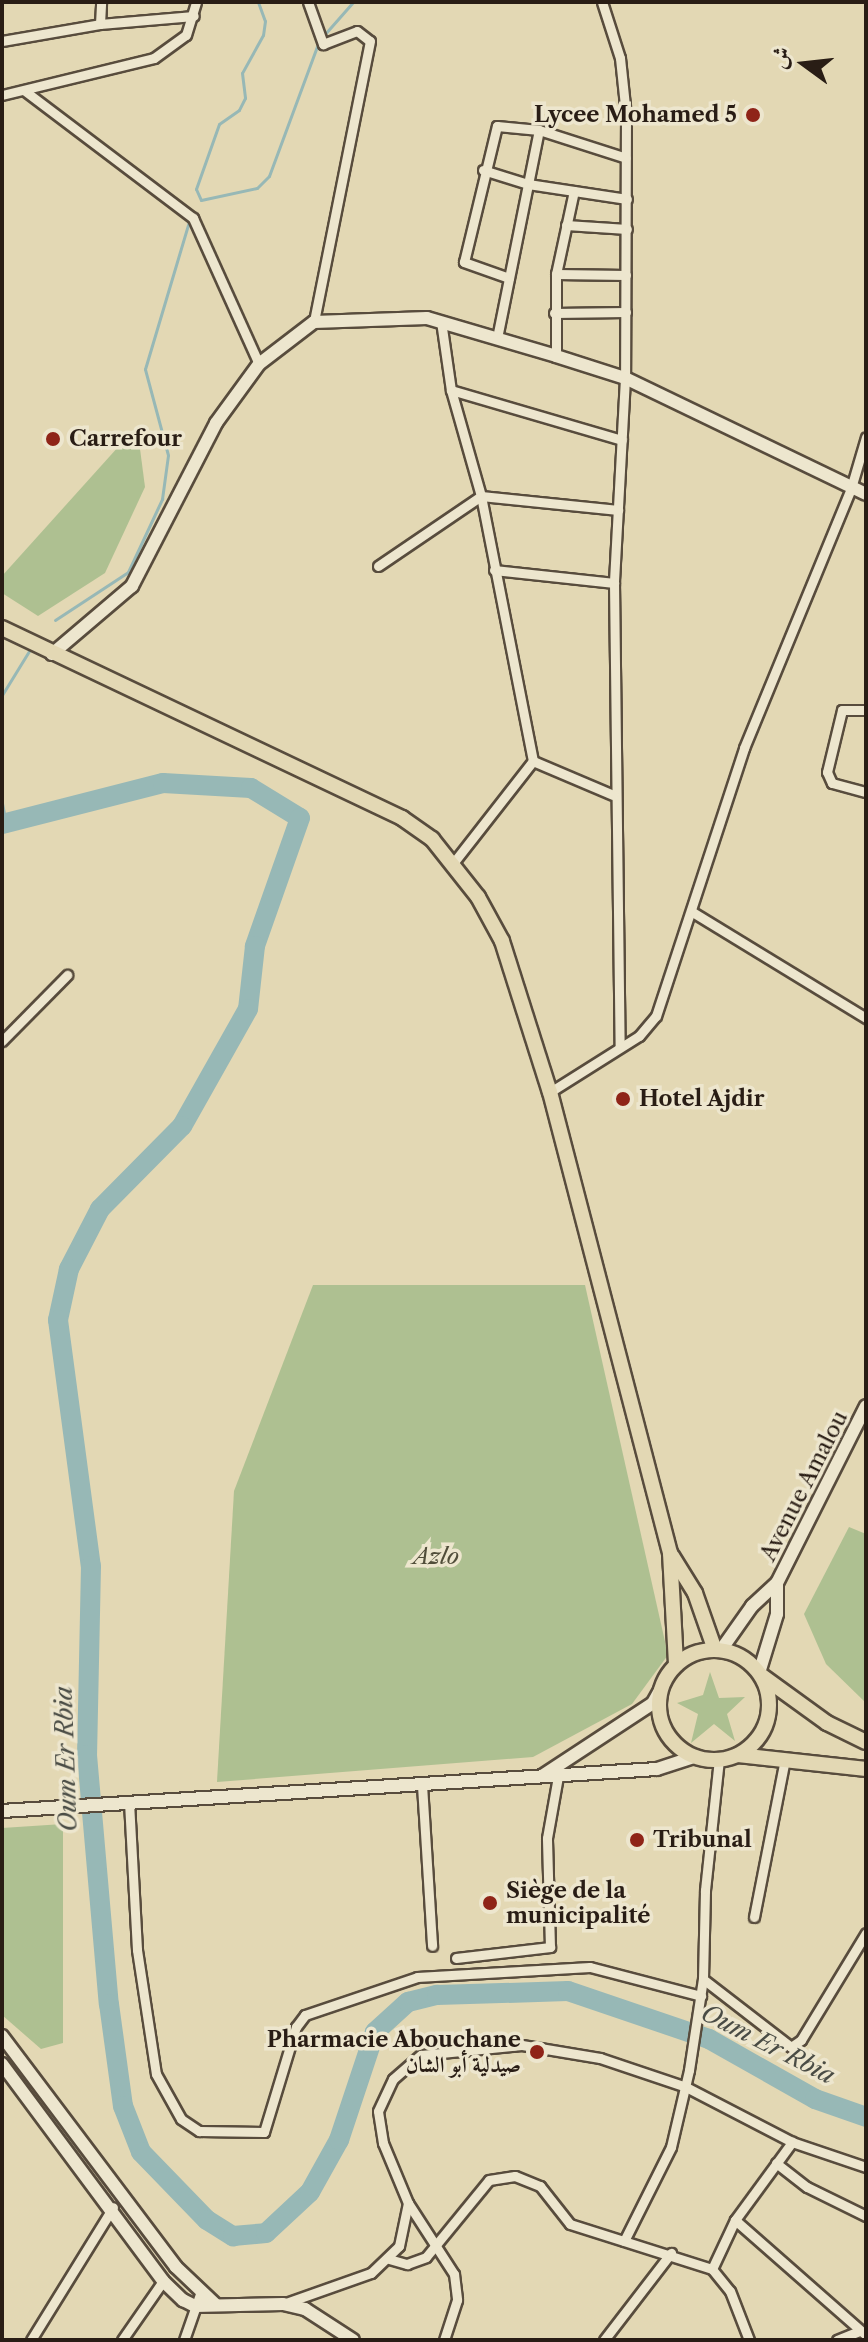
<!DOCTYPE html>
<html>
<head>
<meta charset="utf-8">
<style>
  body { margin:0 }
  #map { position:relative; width:868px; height:2342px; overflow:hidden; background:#e3d8b4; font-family:"Libre Caslon Text",Amiri,serif }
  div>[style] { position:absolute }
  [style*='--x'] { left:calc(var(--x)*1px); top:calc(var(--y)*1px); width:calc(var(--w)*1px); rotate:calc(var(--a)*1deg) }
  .green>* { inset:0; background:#aec091 }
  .stream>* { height:3px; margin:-1.5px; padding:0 1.5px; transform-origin:1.5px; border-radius:1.5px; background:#97b8b6 }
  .river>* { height:20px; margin:-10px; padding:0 10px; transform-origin:10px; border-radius:10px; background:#97b8b6 }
  .roads { filter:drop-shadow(2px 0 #584c3d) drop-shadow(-2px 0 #584c3d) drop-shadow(0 2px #584c3d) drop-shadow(0 -2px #584c3d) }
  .street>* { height:9px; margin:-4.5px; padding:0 4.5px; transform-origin:4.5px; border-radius:4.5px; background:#ede6ce }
  .secondary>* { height:12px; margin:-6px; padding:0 6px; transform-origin:6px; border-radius:6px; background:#ede6ce }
  .primary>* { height:14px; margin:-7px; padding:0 7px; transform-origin:7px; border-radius:7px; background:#e3d8b4 }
  .primary>.ring { margin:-7px; padding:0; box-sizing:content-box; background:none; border:14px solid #e3d8b4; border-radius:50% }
  .dots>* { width:22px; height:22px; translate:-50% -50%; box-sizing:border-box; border:4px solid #ede6ce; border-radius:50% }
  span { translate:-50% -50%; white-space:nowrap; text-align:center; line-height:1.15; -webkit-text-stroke:7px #ede6ce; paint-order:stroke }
  .poi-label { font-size:22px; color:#291d15; font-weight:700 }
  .right { translate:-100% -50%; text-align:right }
  .left { translate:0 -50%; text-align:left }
  .street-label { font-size:22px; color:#291d15 }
  .park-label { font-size:22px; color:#514e3a; font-style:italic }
  .water-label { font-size:24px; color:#4a4c45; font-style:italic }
  .frame { position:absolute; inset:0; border:4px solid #291d15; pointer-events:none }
  .north { position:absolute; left:764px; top:24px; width:80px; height:80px; -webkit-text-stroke:6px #ede6ce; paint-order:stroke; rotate:285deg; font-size:22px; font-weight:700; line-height:32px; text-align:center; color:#291d15 }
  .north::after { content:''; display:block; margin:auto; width:28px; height:36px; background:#291d15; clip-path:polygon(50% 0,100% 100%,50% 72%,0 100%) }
</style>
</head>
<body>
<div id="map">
  <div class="green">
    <div style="clip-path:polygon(137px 426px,145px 487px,105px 573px,38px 616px,2px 593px,2px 576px)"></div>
    <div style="clip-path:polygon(313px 1285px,585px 1285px,668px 1655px,632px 1704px,533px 1757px,217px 1782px,234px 1491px)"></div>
    <div style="clip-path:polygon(849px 1527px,866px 1534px,866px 1703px,826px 1664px,804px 1614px)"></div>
    <div style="clip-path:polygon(710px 1672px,719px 1698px,745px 1697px,727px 1714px,735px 1741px,714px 1724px,691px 1743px,698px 1714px,677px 1703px,703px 1695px)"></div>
    <div style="clip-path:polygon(63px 1824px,63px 2043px,41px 2049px,2px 2015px,2px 1828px)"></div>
  </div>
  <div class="stream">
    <div style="--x:258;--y:2;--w:20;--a:70"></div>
    <div style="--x:265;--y:21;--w:14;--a:98"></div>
    <div style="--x:263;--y:35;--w:43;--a:118.9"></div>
    <div style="--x:242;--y:73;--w:25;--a:83"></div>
    <div style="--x:245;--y:98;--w:13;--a:117"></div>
    <div style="--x:239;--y:110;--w:24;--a:145"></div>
    <div style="--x:219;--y:124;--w:69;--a:109.5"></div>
    <div style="--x:196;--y:189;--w:12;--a:66"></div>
    <div style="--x:201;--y:200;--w:57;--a:-12.1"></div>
    <div style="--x:257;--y:188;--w:17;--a:-45"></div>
    <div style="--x:269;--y:176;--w:144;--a:-69.7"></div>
    <div style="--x:324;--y:35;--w:44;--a:-48.7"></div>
    <div style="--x:55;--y:620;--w:87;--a:-33.3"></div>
    <div style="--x:128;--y:572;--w:81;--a:-65"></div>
    <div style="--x:162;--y:499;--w:44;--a:-82.2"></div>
    <div style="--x:168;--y:455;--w:89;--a:-105"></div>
    <div style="--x:145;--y:369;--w:158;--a:-73.4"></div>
    <div style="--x:2;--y:695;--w:52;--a:-58.5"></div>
    <div style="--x:2;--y:803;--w:20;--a:79"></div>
  </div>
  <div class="river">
    <div style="--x:2;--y:824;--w:166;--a:-14.3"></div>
    <div style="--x:163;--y:783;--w:88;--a:3.3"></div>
    <div style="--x:251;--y:788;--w:57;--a:31.5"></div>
    <div style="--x:300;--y:818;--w:136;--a:109.4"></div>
    <div style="--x:255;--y:946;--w:63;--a:96.3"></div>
    <div style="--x:248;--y:1009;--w:134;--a:119.4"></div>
    <div style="--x:182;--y:1126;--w:117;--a:134.7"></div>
    <div style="--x:100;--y:1209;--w:68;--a:117.3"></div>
    <div style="--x:69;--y:1269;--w:52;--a:102.2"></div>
    <div style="--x:58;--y:1320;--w:248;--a:82.4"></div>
    <div style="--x:91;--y:1566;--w:189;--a:91.2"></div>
    <div style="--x:87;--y:1755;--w:250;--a:85"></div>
    <div style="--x:109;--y:2004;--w:103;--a:82.2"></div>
    <div style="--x:123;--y:2106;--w:49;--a:68.6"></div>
    <div style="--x:141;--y:2152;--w:95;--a:45.9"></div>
    <div style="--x:207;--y:2220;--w:31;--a:32"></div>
    <div style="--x:233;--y:2236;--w:33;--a:-5"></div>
    <div style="--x:266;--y:2233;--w:60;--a:-43"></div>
    <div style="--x:310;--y:2192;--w:60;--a:-60.9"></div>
    <div style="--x:339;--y:2140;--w:114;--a:-71.6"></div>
    <div style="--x:375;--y:2032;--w:45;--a:-42.3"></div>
    <div style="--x:408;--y:2002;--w:30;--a:-14"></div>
    <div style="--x:437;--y:1995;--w:131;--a:-1.7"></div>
    <div style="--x:568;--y:1991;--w:149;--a:18.8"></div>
    <div style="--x:709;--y:2039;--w:122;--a:29.5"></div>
    <div style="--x:815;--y:2099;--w:54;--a:19.4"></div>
  </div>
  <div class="roads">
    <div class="street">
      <div style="--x:308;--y:2;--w:45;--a:70.3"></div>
      <div style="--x:323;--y:44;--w:36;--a:-21"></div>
      <div style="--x:357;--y:31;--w:16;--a:38"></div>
      <div style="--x:370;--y:41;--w:287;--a:101.3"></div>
      <div style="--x:602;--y:2;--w:59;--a:72.2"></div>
      <div style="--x:620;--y:58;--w:57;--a:84"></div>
      <div style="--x:626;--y:115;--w:263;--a:90.2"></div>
      <div style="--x:625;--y:378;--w:205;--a:93.1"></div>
      <div style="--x:614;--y:583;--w:464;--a:89.3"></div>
      <div style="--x:100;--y:24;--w:94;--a:-4.9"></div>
      <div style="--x:2;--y:41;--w:99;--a:-9.8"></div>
      <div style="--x:100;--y:24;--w:22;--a:-87"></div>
      <div style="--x:25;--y:91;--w:211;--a:37.1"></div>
      <div style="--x:193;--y:218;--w:160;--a:65.7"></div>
      <div style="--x:2;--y:95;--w:156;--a:-13.7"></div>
      <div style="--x:154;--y:58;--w:39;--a:-36"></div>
      <div style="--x:186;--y:35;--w:34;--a:-73"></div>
      <div style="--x:483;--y:170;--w:47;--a:17.3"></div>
      <div style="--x:528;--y:184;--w:100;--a:8.6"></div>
      <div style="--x:566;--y:225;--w:61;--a:3.8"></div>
      <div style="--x:556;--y:274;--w:70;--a:0.8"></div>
      <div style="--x:509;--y:278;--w:48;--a:-160.4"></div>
      <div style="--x:464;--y:262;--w:140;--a:-76.4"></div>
      <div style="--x:497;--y:126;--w:42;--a:5.4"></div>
      <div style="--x:539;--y:130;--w:91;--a:17.8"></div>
      <div style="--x:554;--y:313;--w:72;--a:-0.8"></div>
      <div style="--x:441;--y:321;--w:70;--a:81.8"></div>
      <div style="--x:451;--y:390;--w:110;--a:74.2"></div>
      <div style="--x:481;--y:496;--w:270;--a:78.9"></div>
      <div style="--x:497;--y:338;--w:212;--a:-78.6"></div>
      <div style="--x:556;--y:356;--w:82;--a:-90"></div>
      <div style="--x:556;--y:274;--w:85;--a:-77.8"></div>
      <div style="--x:451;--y:390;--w:178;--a:16.3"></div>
      <div style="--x:378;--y:566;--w:125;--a:-34.2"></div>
      <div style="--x:481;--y:496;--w:138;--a:5.8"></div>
      <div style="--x:494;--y:570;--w:121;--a:6.2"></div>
      <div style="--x:866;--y:710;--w:24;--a:180"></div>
      <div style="--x:842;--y:710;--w:64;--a:103.6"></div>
      <div style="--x:827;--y:772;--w:12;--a:66"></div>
      <div style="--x:832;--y:783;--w:35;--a:15"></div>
      <div style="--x:454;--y:862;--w:128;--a:-52"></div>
      <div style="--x:533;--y:761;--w:87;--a:23"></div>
      <div style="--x:694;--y:913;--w:202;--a:31.4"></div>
      <div style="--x:2;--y:1041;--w:93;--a:-45.4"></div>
      <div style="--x:550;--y:1092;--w:105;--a:-32.2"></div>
      <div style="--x:639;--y:1036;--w:26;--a:-50"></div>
      <div style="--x:656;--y:1016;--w:282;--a:-71.8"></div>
      <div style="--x:744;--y:748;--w:281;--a:-67.6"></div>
      <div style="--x:851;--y:488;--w:53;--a:-73.6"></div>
      <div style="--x:422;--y:1785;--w:161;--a:86.4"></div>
      <div style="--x:129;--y:1802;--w:148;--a:86.9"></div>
      <div style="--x:137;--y:1950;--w:125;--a:81.3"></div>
      <div style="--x:156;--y:2074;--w:51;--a:60.9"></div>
      <div style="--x:181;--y:2119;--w:22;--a:34"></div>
      <div style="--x:199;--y:2131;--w:65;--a:0.9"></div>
      <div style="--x:264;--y:2132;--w:110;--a:-73.1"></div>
      <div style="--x:296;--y:2027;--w:15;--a:-53"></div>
      <div style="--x:305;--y:2015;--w:118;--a:-18.7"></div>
      <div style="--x:417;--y:1977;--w:173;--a:-3.3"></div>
      <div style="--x:590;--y:1967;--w:115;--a:14.6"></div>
      <div style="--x:754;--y:1917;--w:161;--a:-78.9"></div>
      <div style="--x:456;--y:1958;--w:95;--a:-6.7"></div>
      <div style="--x:550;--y:1947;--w:109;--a:-91.6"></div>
      <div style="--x:547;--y:1838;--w:63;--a:-79.9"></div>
      <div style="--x:703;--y:1979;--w:111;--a:37.7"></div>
      <div style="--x:791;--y:2047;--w:12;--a:-35"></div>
      <div style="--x:801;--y:2040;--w:125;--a:-58.7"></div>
      <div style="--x:776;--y:2163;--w:39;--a:38"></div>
      <div style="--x:807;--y:2187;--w:66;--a:26.2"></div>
      <div style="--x:408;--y:2203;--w:85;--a:57.1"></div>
      <div style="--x:454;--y:2274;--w:26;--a:83"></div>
      <div style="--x:457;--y:2300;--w:42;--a:108"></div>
      <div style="--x:735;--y:2220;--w:174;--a:41.3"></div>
      <div style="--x:624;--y:2241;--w:105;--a:-63.4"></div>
      <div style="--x:671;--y:2147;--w:79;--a:-76.8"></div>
      <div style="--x:689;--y:2070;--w:92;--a:-81.3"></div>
      <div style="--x:703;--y:1979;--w:89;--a:-88.7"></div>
      <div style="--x:705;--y:1890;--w:131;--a:-83.9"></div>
      <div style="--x:389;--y:2259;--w:19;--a:16"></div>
      <div style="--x:407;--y:2264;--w:20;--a:-20"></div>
      <div style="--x:426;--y:2257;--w:99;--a:-50.7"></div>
      <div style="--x:489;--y:2180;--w:26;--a:-9"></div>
      <div style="--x:515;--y:2176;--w:27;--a:22"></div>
      <div style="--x:540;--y:2186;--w:48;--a:51.7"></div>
      <div style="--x:570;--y:2224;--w:149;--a:17.6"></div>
      <div style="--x:712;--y:2269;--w:28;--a:51"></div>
      <div style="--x:730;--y:2291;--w:53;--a:68.8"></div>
      <div style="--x:712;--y:2269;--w:54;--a:-64.9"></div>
      <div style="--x:735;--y:2220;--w:97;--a:-53.8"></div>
      <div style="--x:283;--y:2304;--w:93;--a:-19.4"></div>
      <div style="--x:371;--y:2273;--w:39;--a:-44"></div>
      <div style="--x:399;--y:2246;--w:44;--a:-78.2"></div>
      <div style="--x:408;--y:2203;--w:65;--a:-112.6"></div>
      <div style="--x:383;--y:2143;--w:32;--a:-99"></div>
      <div style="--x:378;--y:2111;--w:35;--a:-65"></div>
      <div style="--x:393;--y:2079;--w:37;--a:-41"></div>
      <div style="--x:421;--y:2055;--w:101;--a:-5.7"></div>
      <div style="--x:522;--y:2045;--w:79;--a:9.5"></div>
      <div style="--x:600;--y:2058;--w:91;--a:18.6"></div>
      <div style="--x:686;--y:2087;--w:119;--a:27.4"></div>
      <div style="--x:792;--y:2142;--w:78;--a:18.7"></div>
      <div style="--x:31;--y:2340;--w:156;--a:-58.3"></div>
      <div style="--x:122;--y:2340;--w:72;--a:-55.2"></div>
      <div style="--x:184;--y:2340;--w:49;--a:-70.8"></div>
      <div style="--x:604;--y:2340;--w:110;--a:-52.4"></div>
      <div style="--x:837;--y:2340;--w:24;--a:-22"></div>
    </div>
    <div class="secondary">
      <div style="--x:52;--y:654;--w:105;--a:-40.4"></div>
      <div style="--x:132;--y:586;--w:183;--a:-62.7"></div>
      <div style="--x:216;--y:423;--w:73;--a:-53.9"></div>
      <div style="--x:259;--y:364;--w:69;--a:-37.4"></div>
      <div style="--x:314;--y:322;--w:113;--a:-2"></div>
      <div style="--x:427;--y:318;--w:134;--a:16.4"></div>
      <div style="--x:556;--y:356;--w:72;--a:17.7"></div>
      <div style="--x:625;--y:378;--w:267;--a:25.7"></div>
      <div style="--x:721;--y:1650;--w:54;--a:-54.8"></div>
      <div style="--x:752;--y:1606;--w:34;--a:-43"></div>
      <div style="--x:777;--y:1583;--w:198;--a:-63.3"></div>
      <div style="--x:759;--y:1673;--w:62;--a:-73"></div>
      <div style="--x:777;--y:1614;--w:31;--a:-90"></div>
      <div style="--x:542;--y:1776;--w:133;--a:-33.3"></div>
      <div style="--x:653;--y:1703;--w:21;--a:-61"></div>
      <div style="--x:2;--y:1811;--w:656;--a:-3.67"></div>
      <div style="--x:657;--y:1769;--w:40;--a:-18"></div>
      <div style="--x:2;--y:2036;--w:289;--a:53"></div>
      <div style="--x:176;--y:2267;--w:55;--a:43.5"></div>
      <div style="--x:2;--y:2064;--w:270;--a:53.4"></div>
      <div style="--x:163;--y:2281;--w:28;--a:44"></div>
      <div style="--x:183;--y:2300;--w:13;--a:27"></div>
      <div style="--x:195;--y:2306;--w:88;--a:-1.3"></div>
      <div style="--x:283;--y:2304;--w:23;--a:13"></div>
      <div style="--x:305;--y:2309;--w:57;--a:32.9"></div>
    </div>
    <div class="primary">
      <div style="--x:2;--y:628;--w:443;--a:25.4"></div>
      <div style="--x:402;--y:818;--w:37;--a:35"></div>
      <div style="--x:432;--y:839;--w:74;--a:51.6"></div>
      <div style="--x:478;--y:897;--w:50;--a:61.4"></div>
      <div style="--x:502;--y:941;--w:158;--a:72.4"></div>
      <div style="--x:550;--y:1092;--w:476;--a:75.4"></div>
      <div style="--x:670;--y:1553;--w:112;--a:86.9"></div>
      <div style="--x:672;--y:1556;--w:44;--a:58.1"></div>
      <div style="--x:695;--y:1593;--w:60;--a:70.7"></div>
      <div class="ring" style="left:659px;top:1650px;width:96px;height:96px"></div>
      <div style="--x:762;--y:1676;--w:80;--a:35.9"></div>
      <div style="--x:827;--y:1723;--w:43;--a:26"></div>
      <div style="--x:738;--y:1755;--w:129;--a:6.2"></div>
    </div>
  </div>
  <div class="dots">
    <div style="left:753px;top:115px;background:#8f2418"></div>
    <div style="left:53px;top:439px;background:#8f2418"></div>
    <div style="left:623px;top:1099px;background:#8f2418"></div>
    <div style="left:637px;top:1840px;background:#8f2418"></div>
    <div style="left:490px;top:1903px;background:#8f2418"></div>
    <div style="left:537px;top:2052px;background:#8f2418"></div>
  </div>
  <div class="poi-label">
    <span class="right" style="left:737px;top:115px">Lycee Mohamed 5</span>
    <span class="left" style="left:69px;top:439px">Carrefour</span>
    <span class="left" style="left:639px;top:1099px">Hotel Ajdir</span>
    <span class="left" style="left:653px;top:1840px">Tribunal</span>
    <span class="left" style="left:506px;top:1903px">Siège de la<br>municipalité</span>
    <span class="right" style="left:521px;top:2052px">Pharmacie Abouchane<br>صيدلية أبو الشان</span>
  </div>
  <div class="street-label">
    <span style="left:804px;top:1486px;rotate:-63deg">Avenue Amalou</span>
  </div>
  <div class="park-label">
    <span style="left:436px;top:1557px">Azlo</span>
  </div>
  <div class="water-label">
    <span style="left:66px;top:1759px;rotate:-92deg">Oum Er Rbia</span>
    <span style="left:768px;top:2044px;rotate:27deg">Oum Er Rbia</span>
  </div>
  <div class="frame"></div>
  <div class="north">ش</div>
</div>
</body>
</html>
